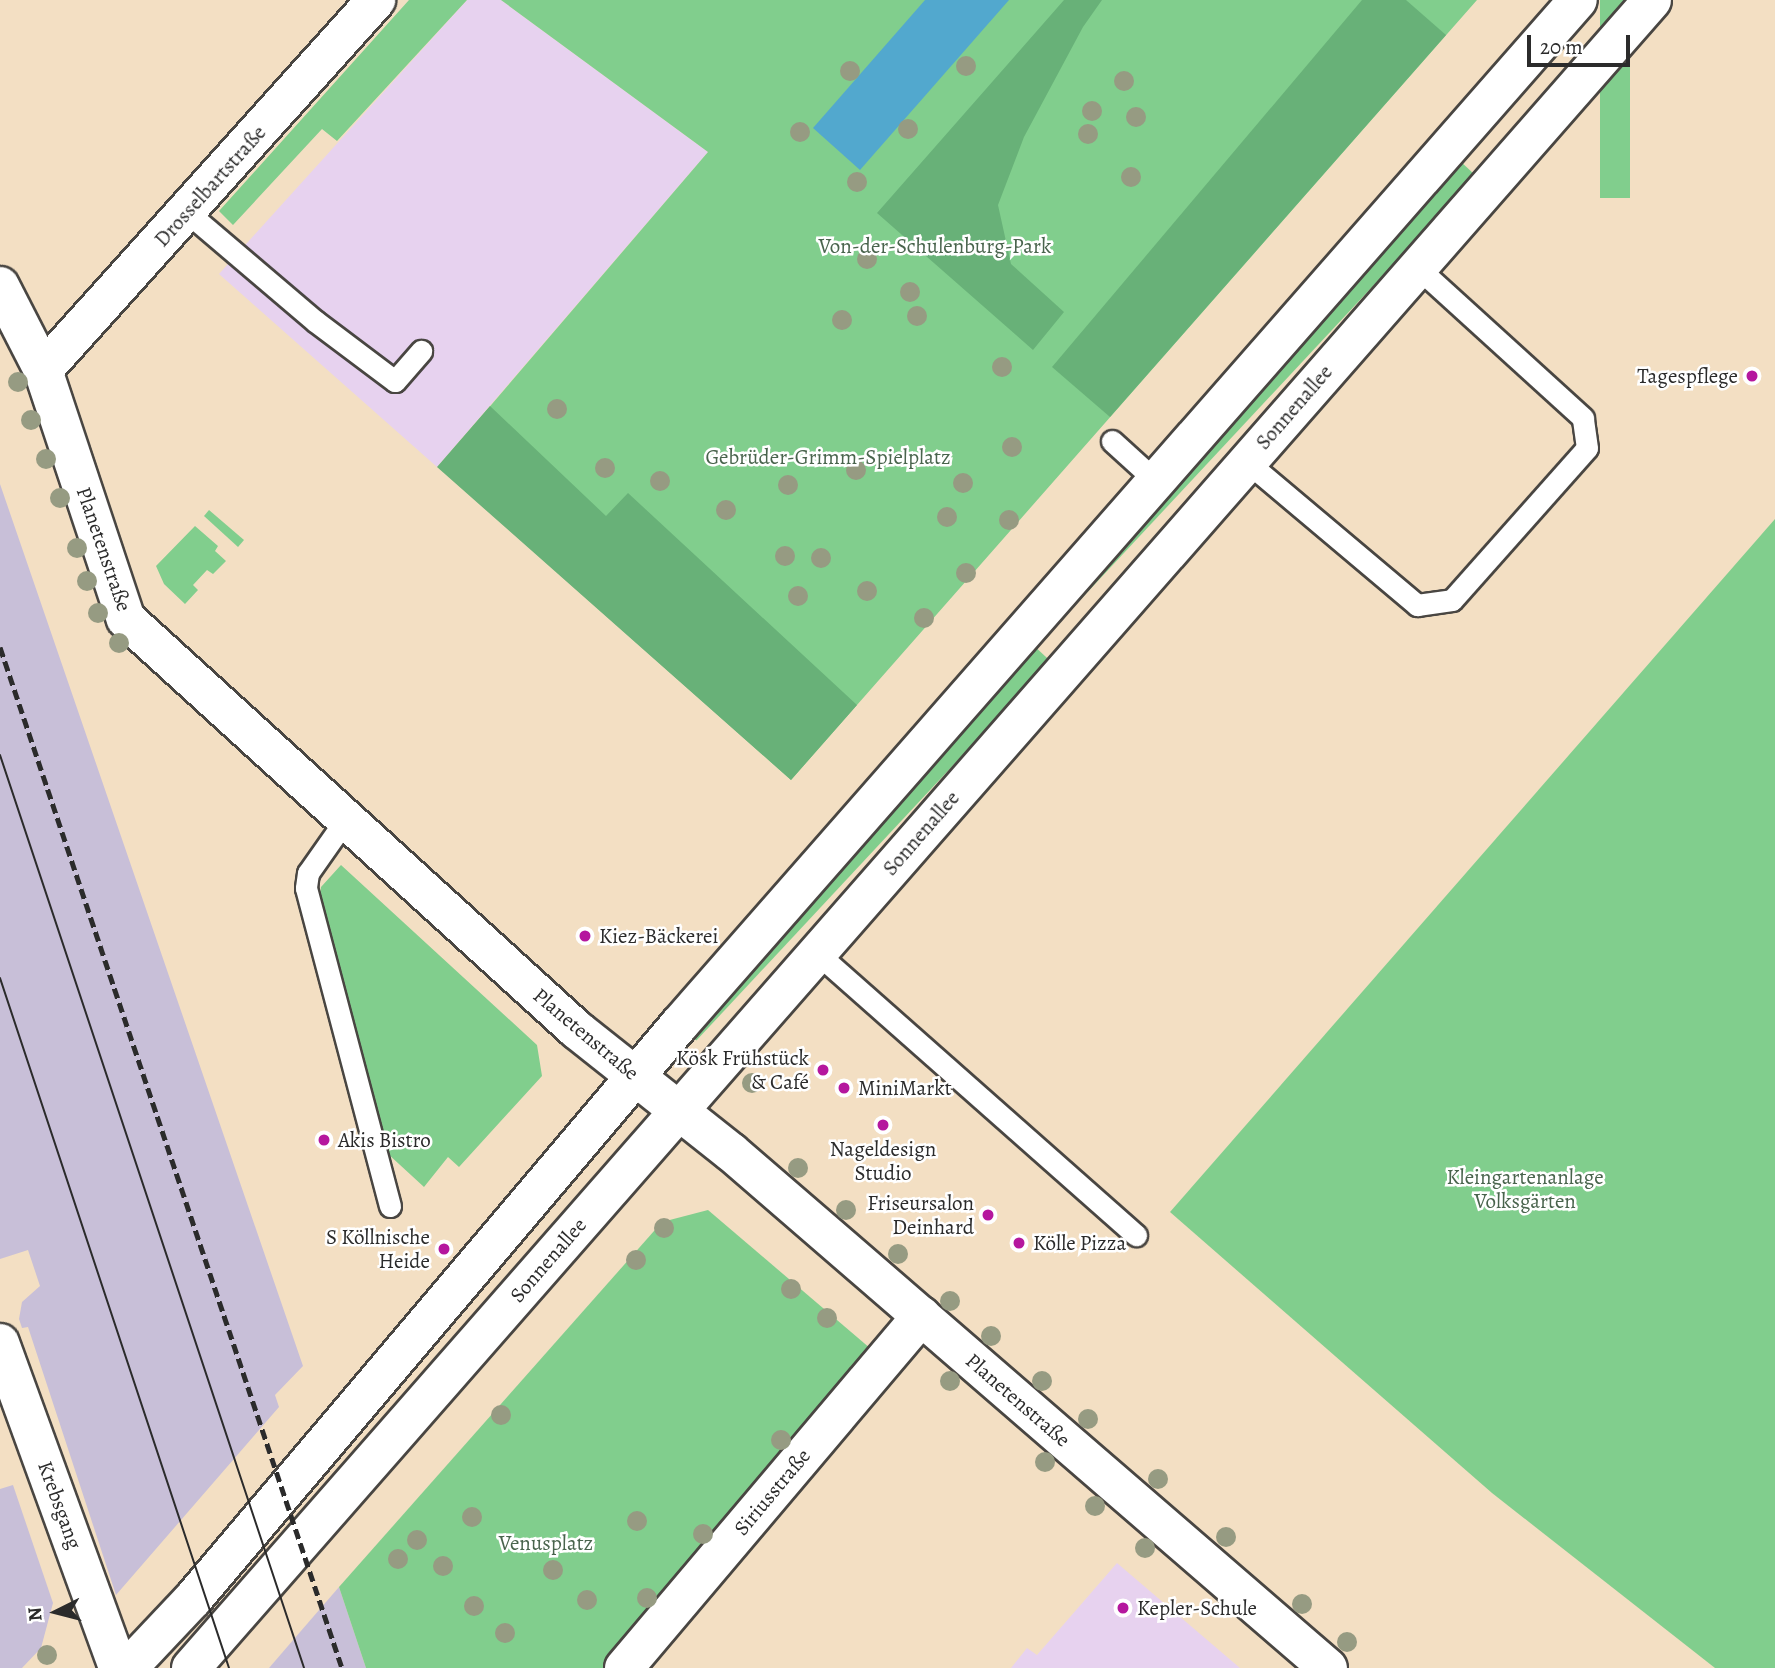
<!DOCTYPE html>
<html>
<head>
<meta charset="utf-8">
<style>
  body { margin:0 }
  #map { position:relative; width:1775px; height:1668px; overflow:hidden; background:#f3dfc3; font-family:Alegreya,serif }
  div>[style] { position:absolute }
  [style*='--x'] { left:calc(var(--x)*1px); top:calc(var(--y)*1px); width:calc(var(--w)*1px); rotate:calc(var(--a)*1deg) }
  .built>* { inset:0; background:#e7d2ef }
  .industrial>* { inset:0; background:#c8bfd8 }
  .green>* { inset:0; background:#81ce8d; transform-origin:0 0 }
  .forest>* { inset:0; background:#68b178 }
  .water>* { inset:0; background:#52a8ce }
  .roads { filter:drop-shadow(2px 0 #494642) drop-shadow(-2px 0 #494642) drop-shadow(0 2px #494642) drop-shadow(0 -2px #494642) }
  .service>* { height:21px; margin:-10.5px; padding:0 10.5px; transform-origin:10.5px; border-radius:10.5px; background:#fff }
  .minor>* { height:38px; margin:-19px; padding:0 19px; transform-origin:19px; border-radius:19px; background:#fff }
  .secondary>* { height:38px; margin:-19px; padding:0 19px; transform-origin:19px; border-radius:19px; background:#fff }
  .tram>* { height:2px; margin:-1px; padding:0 1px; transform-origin:1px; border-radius:1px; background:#2b2b2b }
  .rail>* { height:5px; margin-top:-2.5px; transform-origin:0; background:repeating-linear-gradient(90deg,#2b2b2b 0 10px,transparent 0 15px) }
  .trees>* { width:20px; height:20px; margin:-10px; border-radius:50%; background:#969b82 }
  .dots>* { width:19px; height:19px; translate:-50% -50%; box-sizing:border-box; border:4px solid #fff; border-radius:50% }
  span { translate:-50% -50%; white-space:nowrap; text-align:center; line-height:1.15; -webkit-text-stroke:5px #fff; paint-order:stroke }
  .street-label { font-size:21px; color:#2b2b2b }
  .park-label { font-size:21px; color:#49644d }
  .poi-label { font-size:21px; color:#2b2b2b }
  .right { translate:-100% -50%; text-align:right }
  .left { translate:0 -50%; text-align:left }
  .north { position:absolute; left:21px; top:1577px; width:70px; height:70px; -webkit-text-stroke:5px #fff; paint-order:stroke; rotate:264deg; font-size:19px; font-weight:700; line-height:28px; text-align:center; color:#2b2b2b }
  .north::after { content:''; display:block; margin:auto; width:24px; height:32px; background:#2b2b2b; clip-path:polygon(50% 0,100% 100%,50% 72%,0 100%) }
  .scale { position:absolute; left:1527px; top:35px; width:103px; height:32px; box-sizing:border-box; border:4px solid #2b2b2b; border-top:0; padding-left:9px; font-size:21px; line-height:24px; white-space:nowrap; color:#2b2b2b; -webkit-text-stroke:5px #fff; paint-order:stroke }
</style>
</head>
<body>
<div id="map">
  <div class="built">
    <div style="clip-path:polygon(467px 0,501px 0,708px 152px,437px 467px,219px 274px)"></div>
    <div style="clip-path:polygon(1117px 1563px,1240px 1668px,1011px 1668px,1027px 1648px,1037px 1655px)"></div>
  </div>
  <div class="industrial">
    <div style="clip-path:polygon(0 484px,303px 1366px,275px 1395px,279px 1407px,116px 1595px,28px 1327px,22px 1328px,19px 1319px,22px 1302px,40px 1286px,28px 1250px,0 1259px)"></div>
    <div style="clip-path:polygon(13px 1485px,53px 1603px,41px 1648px,22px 1668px,0 1668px,0 1489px)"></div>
    <div style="clip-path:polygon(339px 1587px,366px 1668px,269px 1668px,294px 1639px)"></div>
  </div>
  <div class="green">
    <div style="clip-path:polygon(409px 0,467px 0,337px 141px,322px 129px,233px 225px,219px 211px)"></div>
    <div style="clip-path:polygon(501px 0,1477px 0,791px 780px,438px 467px,708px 152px)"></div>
    <div style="left:1600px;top:0;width:30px;height:198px"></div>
    <div style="left:1459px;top:160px;width:23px;height:611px;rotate:43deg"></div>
    <div style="clip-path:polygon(209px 510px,244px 540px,238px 547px,204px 516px)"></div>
    <div style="clip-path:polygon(1775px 519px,1775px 1668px,1715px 1668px,1492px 1493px,1170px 1212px)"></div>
    <div style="clip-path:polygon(195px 526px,218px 546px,215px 551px,226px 561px,213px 574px,207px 570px,193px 585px,198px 590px,185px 604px,164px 584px,156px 566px)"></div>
    <div style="left:1032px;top:644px;width:25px;height:519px;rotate:43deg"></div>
    <div style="clip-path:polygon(341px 865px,537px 1045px,542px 1076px,459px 1167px,448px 1157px,424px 1187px,387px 1153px,318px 907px,321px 887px)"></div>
    <div style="clip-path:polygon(708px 1210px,871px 1349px,608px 1668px,366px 1668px,339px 1587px,662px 1222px)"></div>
  </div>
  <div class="forest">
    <div style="clip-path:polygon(1064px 0,1102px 0,1083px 27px,1024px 137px,998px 205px,1011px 264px,1064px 312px,1033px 350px,877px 213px)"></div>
    <div style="clip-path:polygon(1362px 0,1406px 0,1446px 35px,1110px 417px,1052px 367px)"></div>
    <div style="clip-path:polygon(490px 406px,606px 516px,628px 493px,857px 705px,791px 780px,437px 467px)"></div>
  </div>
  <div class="water">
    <div style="clip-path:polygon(925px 0,1009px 0,860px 170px,813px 128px)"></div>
  </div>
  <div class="roads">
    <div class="service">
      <div style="--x:187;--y:212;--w:168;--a:40.4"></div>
      <div style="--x:315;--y:321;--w:100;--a:36.9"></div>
      <div style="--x:395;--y:381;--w:40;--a:-49"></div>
      <div style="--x:1112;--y:441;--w:59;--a:42.3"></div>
      <div style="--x:1246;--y:461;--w:224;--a:40.1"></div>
      <div style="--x:1417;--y:605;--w:35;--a:-8"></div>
      <div style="--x:1452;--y:600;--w:203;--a:-48.4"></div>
      <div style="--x:1587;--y:448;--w:30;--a:-98"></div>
      <div style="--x:1583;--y:418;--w:224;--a:-137.7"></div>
      <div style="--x:346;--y:819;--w:66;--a:125.1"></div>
      <div style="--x:308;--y:873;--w:15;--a:98"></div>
      <div style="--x:306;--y:888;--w:329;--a:75.2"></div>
      <div style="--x:817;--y:953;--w:426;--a:41.5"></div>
    </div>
    <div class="minor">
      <div style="--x:0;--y:286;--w:94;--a:62.9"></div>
      <div style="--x:43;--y:370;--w:262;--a:71.6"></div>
      <div style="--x:126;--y:619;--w:610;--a:42.34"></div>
      <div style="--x:577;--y:1030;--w:196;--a:38.4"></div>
      <div style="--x:731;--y:1152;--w:789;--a:40.84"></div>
      <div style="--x:43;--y:370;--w:498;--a:-48"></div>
      <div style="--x:0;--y:1343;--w:346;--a:70"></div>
      <div style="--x:624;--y:1668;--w:461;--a:-49.8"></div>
    </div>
    <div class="secondary">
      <div style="--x:128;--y:1668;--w:95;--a:-46.7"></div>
      <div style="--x:193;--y:1599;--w:752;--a:-49.75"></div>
      <div style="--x:679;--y:1025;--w:1363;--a:-48.75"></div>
      <div style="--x:191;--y:1668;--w:2217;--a:-48.78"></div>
    </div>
  </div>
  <div class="tram">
    <div style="--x:0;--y:755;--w:962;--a:71.58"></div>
    <div style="--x:0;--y:978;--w:727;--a:71.64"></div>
  </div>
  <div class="rail">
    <div style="--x:0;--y:647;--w:1077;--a:71.48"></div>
  </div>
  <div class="trees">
    <div style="left:966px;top:66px"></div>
    <div style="left:850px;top:71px"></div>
    <div style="left:1124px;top:81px"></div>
    <div style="left:1092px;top:111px"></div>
    <div style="left:1136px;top:117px"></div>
    <div style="left:908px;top:129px"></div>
    <div style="left:800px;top:132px"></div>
    <div style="left:1088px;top:134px"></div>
    <div style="left:1131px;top:177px"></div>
    <div style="left:857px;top:182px"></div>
    <div style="left:867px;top:259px"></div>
    <div style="left:910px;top:292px"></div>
    <div style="left:917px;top:316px"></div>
    <div style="left:842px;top:320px"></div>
    <div style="left:1002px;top:367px"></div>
    <div style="left:18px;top:382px"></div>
    <div style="left:557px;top:409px"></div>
    <div style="left:31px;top:420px"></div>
    <div style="left:1012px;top:447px"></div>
    <div style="left:46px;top:459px"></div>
    <div style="left:605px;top:468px"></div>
    <div style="left:856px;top:470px"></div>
    <div style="left:660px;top:481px"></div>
    <div style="left:963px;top:483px"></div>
    <div style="left:788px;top:485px"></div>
    <div style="left:60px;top:498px"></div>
    <div style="left:726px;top:510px"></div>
    <div style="left:947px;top:517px"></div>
    <div style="left:1009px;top:520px"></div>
    <div style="left:77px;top:548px"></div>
    <div style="left:785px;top:556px"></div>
    <div style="left:821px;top:558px"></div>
    <div style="left:966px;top:573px"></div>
    <div style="left:87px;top:581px"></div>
    <div style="left:867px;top:591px"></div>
    <div style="left:798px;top:596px"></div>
    <div style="left:98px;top:613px"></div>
    <div style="left:924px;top:618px"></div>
    <div style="left:119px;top:643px"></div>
    <div style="left:752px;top:1083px"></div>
    <div style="left:798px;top:1168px"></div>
    <div style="left:846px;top:1210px"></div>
    <div style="left:664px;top:1228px"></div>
    <div style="left:898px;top:1254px"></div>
    <div style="left:636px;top:1260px"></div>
    <div style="left:791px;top:1289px"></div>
    <div style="left:950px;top:1301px"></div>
    <div style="left:827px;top:1318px"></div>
    <div style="left:991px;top:1336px"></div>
    <div style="left:950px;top:1381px"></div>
    <div style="left:1042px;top:1381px"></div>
    <div style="left:501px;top:1415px"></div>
    <div style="left:1088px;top:1419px"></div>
    <div style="left:781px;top:1440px"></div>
    <div style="left:1045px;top:1462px"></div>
    <div style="left:1158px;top:1479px"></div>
    <div style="left:1095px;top:1506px"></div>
    <div style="left:472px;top:1517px"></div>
    <div style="left:637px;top:1521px"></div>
    <div style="left:703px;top:1534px"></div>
    <div style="left:1226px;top:1537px"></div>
    <div style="left:417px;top:1540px"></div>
    <div style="left:1145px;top:1548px"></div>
    <div style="left:398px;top:1559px"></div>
    <div style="left:443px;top:1566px"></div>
    <div style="left:553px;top:1570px"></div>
    <div style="left:647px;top:1598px"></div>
    <div style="left:587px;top:1600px"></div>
    <div style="left:1302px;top:1604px"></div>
    <div style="left:474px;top:1606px"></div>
    <div style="left:505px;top:1633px"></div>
    <div style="left:1347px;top:1642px"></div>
    <div style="left:47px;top:1655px"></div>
  </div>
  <div class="dots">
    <div style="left:1752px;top:376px;background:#b5179e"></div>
    <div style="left:585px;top:936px;background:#b5179e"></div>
    <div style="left:823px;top:1070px;background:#b5179e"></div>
    <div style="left:844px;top:1088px;background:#b5179e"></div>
    <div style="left:883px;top:1125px;background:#b5179e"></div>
    <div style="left:324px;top:1140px;background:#b5179e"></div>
    <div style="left:988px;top:1215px;background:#b5179e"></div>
    <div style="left:1019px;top:1243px;background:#b5179e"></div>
    <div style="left:444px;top:1249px;background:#b5179e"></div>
    <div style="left:1123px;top:1608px;background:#b5179e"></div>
  </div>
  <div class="street-label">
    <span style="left:210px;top:186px;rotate:-48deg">Drosselbartstraße</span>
    <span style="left:1294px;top:407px;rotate:-49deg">Sonnenallee</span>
    <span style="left:104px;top:549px;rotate:71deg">Planetenstraße</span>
    <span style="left:921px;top:833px;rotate:-49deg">Sonnenallee</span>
    <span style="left:586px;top:1034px;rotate:40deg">Planetenstraße</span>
    <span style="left:548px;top:1260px;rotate:-49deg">Sonnenallee</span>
    <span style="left:1018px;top:1400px;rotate:41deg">Planetenstraße</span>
    <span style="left:772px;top:1492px;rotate:-50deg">Siriusstraße</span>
    <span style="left:60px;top:1505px;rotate:70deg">Krebsgang</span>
  </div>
  <div class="park-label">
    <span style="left:935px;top:246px">Von-der-Schulenburg-Park</span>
    <span style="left:828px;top:457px">Gebrüder-Grimm-Spielplatz</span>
    <span style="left:1525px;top:1189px">Kleingartenanlage<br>Volksgärten</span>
    <span style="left:546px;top:1543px">Venusplatz</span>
  </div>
  <div class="poi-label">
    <span class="right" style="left:1738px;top:376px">Tagespflege</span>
    <span class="left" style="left:599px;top:936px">Kiez-Bäckerei</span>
    <span class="right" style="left:809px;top:1070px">Kösk Frühstück<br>&amp; Café</span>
    <span class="left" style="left:858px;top:1088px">MiniMarkt</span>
    <span class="left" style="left:338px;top:1140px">Akis Bistro</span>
    <span style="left:883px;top:1161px">Nageldesign<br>Studio</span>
    <span class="right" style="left:974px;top:1215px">Friseursalon<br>Deinhard</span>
    <span class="right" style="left:430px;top:1249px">S Köllnische<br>Heide</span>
    <span class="left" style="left:1033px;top:1243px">Kölle Pizza</span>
    <span class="left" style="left:1137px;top:1608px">Kepler-Schule</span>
  </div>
  <div class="north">N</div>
  <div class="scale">20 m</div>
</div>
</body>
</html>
